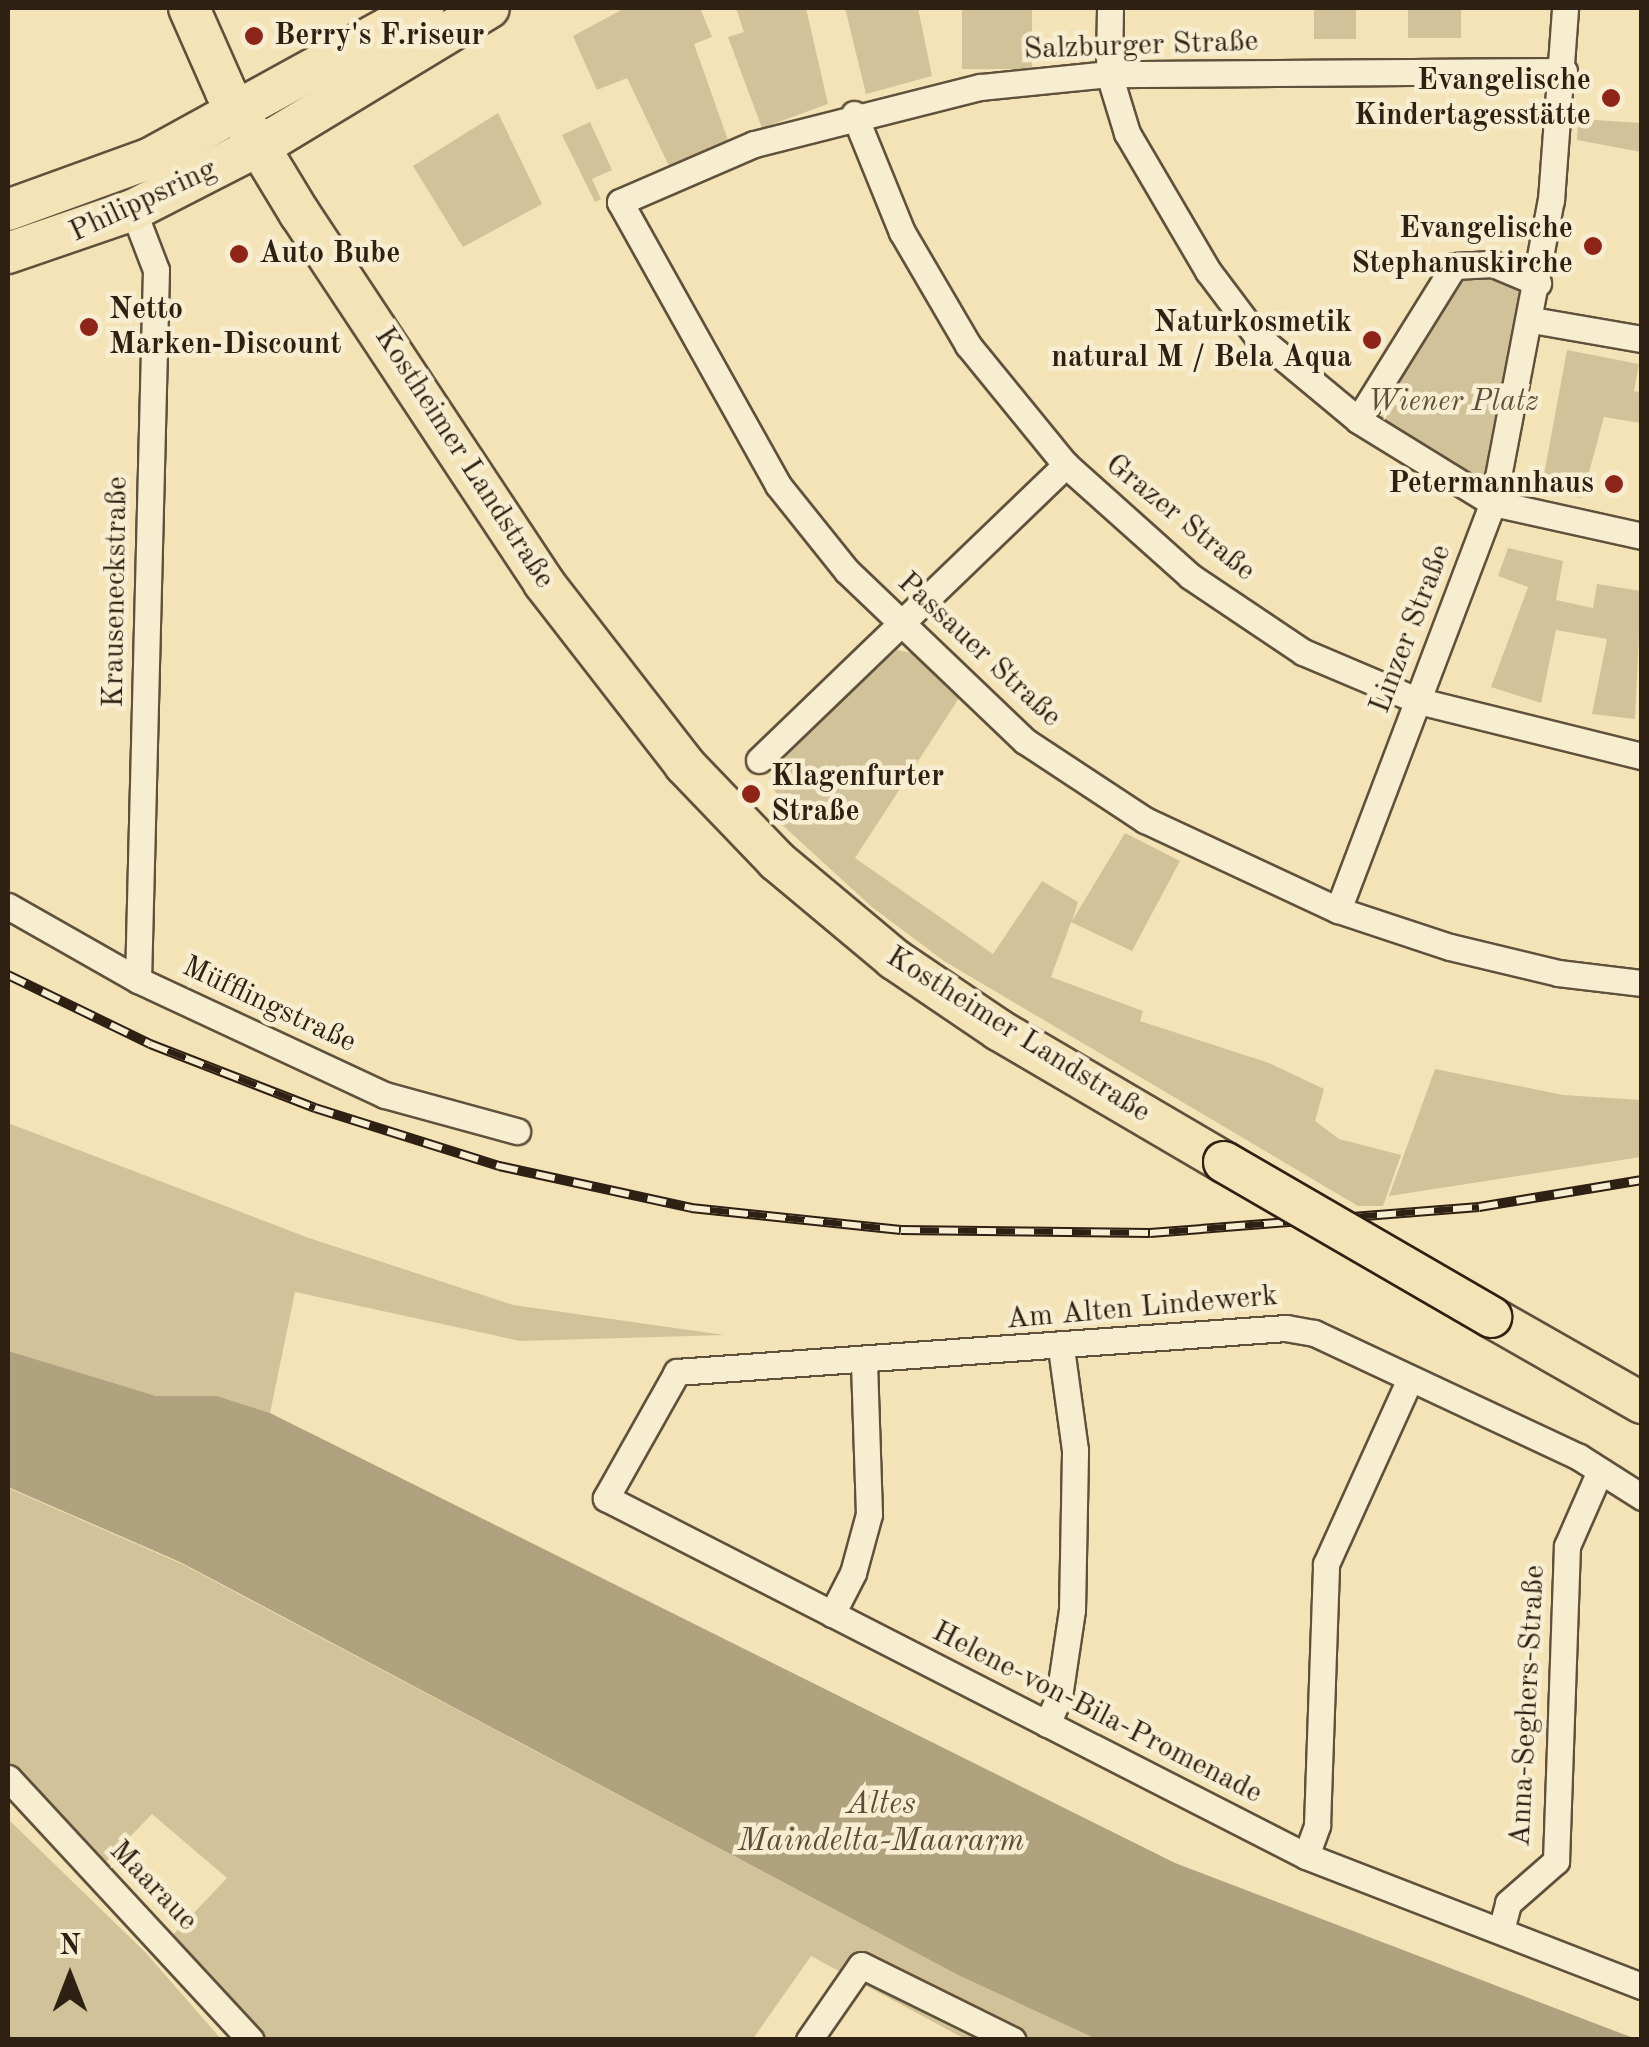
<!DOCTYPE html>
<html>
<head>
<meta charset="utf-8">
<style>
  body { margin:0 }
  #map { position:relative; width:1649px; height:2047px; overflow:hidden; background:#f3e3b6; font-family:"Old Standard TT",serif }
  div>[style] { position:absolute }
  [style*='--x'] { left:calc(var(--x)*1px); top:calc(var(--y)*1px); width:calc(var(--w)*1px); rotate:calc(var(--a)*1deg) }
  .green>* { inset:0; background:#d2c29a; transform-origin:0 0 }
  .water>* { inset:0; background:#b0a17f }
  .roads { filter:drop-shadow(2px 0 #60513c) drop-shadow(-2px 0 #60513c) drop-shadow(0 2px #60513c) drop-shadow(0 -2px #60513c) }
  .street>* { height:25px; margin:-12.5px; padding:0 12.5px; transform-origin:12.5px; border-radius:12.5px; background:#f7edd0 }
  .primary>* { height:40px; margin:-20px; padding:0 20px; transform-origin:20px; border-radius:20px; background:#f3e3b6 }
  .rail>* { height:10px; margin-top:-5px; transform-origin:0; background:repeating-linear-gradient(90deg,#f7edd0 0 19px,#2f2014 0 38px); box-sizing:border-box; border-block:2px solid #2f2014 }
  .bridges { filter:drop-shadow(2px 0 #2f2014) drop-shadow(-2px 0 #2f2014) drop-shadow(0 2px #2f2014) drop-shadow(0 -2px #2f2014) }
  .primary-bridge>* { height:40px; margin:-20px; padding:0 20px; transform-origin:20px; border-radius:20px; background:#f3e3b6 }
  .dots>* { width:28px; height:28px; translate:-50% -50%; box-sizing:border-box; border:5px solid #f7edd0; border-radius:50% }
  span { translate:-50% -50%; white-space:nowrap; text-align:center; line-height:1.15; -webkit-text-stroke:9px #f7edd0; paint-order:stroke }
  .poi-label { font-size:30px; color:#2f2014; font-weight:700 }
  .left { translate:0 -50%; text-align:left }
  .right { translate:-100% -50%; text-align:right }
  .street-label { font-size:30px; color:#2f2014 }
  .park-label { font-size:30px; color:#60513c; font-style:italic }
  .water-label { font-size:32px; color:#5c4d39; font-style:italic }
  .frame { position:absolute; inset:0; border:10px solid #2f2014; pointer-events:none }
  .north { position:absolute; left:20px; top:1927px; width:100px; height:100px; -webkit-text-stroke:8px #f7edd0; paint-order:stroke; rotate:0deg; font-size:28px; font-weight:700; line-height:40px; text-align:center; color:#2f2014 }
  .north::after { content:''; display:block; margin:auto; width:35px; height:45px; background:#2f2014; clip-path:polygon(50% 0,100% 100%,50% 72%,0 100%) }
</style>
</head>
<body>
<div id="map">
  <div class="green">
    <div style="clip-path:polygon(625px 8px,700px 8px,712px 37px,694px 44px,729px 143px,670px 168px,627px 78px,597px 90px,573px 36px)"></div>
    <div style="clip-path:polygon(736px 8px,806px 8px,828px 104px,762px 128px,728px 37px,744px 32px)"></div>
    <div style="clip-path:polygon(845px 8px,918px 8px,932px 76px,866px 94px)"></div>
    <div style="left:962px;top:8px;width:70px;height:61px"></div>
    <div style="left:1314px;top:8px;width:42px;height:31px"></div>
    <div style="left:1408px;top:8px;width:53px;height:30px"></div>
    <div style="clip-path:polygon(498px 113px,542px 204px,463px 247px,413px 166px)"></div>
    <div style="clip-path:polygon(1578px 119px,1641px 123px,1641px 152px,1577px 140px)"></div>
    <div style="clip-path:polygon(590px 122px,612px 170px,592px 179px,601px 199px,595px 202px,562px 135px)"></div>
    <div style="clip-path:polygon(1463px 267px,1526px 292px,1486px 476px,1472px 476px,1375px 427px)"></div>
    <div style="clip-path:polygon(1567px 350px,1639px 364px,1634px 391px,1641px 393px,1641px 423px,1604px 417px,1582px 498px,1541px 491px)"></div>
    <div style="clip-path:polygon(1508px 548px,1563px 561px,1556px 600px,1593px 608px,1597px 584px,1641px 591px,1635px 719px,1592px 714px,1607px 639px,1556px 630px,1541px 703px,1491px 687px,1528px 587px,1498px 576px)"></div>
    <div style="clip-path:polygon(897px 650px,922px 655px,961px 695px,855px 858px,993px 954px,1042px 881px,1078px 902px,1072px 921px,1125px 833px,1180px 861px,1132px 951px,1071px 922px,1051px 977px,1143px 1011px,1140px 1021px,1269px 1063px,1324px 1089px,1315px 1121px,1339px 1139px,1401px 1155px,1383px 1206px,1358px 1206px,944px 961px,872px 907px,779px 822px,792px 809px,770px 786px,790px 749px)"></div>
    <div style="clip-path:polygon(1435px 1069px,1563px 1095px,1641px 1100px,1641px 1157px,1389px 1196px)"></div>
    <div style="clip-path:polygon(8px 1123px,306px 1237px,513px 1305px,724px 1335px,520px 1341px,295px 1292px,270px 1413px,217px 1396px,156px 1396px,99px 1381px,8px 1353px)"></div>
    <div style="clip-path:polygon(8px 1488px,182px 1564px,958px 1975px,1096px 2039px,965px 2039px,811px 1956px,753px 2039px,258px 2039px,168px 1940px,227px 1878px,152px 1814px,98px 1870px,8px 1778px)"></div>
    <div style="clip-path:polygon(8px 1819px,146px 1953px,221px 2039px,8px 2039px)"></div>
  </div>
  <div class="water">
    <div style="clip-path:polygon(8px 1351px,156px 1396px,217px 1396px,270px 1413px,1175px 1863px,1636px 2039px,1096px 2039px,958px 1975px,180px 1562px,8px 1487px)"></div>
  </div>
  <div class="roads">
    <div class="street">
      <div style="--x:1110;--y:8;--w:66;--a:90.9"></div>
      <div style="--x:1109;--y:74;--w:62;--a:73"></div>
      <div style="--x:1127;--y:133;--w:160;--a:59.6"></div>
      <div style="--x:1208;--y:271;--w:81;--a:53"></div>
      <div style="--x:1257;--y:336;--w:131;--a:39.7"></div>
      <div style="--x:1358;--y:420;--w:158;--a:31.6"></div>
      <div style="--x:1493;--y:503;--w:153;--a:12.5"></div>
      <div style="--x:1564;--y:71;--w:455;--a:179.6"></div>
      <div style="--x:1109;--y:74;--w:130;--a:174.2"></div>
      <div style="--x:980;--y:87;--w:233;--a:165.8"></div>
      <div style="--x:754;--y:144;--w:146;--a:156.6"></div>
      <div style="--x:620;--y:202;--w:324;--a:60.8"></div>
      <div style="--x:778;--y:485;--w:110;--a:51.3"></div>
      <div style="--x:847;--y:571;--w:246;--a:43.7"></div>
      <div style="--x:1025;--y:741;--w:144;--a:33.4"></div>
      <div style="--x:1145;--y:820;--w:213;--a:25"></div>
      <div style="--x:1338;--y:910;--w:118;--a:18.3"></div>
      <div style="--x:1450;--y:947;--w:111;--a:13.5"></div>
      <div style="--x:1558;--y:973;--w:85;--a:6.8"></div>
      <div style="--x:854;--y:114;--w:127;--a:67.9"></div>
      <div style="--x:902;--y:232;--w:131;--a:59.7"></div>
      <div style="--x:968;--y:345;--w:155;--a:50.8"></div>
      <div style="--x:1066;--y:465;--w:166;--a:41.8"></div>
      <div style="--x:1190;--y:576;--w:136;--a:33.9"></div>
      <div style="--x:1303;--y:652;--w:126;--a:22.9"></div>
      <div style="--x:1419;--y:701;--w:230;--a:13.9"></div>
      <div style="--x:133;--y:210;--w:64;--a:69"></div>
      <div style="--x:156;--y:270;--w:710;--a:91.45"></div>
      <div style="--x:1532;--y:320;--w:112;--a:9.8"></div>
      <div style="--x:1358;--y:420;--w:181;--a:-58.1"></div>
      <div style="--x:1454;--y:266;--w:39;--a:-3"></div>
      <div style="--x:1493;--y:264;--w:49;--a:22.9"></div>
      <div style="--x:759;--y:760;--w:426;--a:-43.9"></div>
      <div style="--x:8;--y:906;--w:150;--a:29.6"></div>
      <div style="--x:138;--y:980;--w:272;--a:25"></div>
      <div style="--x:385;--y:1095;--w:137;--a:15.3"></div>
      <div style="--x:1338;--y:910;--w:436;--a:-69.2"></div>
      <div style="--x:1493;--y:503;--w:309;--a:-79.2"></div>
      <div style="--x:1551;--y:200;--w:193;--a:-85.8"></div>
      <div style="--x:1642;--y:1497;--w:75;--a:-147.6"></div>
      <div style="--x:1579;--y:1457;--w:293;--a:-154.9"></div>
      <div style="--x:1314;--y:1333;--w:28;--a:-170"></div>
      <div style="--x:1286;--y:1328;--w:611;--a:175.87"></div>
      <div style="--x:677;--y:1372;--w:145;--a:119.4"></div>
      <div style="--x:606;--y:1498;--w:786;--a:27.09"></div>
      <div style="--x:1306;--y:1856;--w:360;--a:21.2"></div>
      <div style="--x:832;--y:1614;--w:46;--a:-62.9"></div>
      <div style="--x:853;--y:1573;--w:61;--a:-74.8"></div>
      <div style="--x:869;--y:1514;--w:153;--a:-91.9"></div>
      <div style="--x:1047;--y:1724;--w:30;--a:-66"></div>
      <div style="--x:1059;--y:1697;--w:88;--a:-81.5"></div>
      <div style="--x:1072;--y:1610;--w:160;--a:-88.9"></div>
      <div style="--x:1075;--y:1450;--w:103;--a:-97.8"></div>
      <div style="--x:8;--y:1778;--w:357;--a:47.2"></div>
      <div style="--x:1306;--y:1856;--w:33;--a:-70"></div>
      <div style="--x:1317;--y:1825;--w:261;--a:-88"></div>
      <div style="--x:1326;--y:1564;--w:203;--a:-65.6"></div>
      <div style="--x:1501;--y:1930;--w:28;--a:-75"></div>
      <div style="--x:1508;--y:1903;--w:64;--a:-41.2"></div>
      <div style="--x:1556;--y:1861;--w:315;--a:-88"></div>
      <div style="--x:1567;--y:1546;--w:82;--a:-66.3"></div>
      <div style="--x:809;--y:2040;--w:91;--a:-55.3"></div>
      <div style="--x:861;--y:1965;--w:169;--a:26.3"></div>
    </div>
    <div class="primary">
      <div style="--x:189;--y:8;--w:92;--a:66.2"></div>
      <div style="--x:226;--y:92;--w:143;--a:58.8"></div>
      <div style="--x:300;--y:214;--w:442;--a:56.5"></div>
      <div style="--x:544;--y:583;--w:230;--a:52.2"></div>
      <div style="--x:685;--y:765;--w:133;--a:46.2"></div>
      <div style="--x:777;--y:861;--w:153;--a:39.9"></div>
      <div style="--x:894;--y:959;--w:127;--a:34.1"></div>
      <div style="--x:999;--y:1030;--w:261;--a:30.4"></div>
      <div style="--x:8;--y:210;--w:152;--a:-20"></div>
      <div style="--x:151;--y:158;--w:311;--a:-28.8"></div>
      <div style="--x:8;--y:253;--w:132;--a:-19"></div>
      <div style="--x:133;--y:210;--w:158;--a:-27.1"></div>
      <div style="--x:274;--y:138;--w:251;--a:-31.2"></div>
      <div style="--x:1491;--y:1317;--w:174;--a:29.7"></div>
    </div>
  </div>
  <div class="rail">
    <div style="--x:8;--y:975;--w:158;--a:25.9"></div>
    <div style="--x:150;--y:1044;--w:177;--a:21.2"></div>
    <div style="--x:315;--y:1108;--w:193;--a:17.5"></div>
    <div style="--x:499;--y:1166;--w:197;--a:12.3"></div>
    <div style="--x:691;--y:1208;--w:211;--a:6"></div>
    <div style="--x:901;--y:1230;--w:249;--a:0.7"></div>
    <div style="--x:1150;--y:1233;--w:330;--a:-4.5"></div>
    <div style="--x:1479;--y:1207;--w:165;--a:-9.4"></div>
  </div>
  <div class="bridges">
    <div class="primary-bridge">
      <div style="--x:1224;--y:1162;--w:309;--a:30.1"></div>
    </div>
  </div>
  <div class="dots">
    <div style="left:254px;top:36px;background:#8f2418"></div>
    <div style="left:1611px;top:98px;background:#8f2418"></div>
    <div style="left:1593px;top:246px;background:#8f2418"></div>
    <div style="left:239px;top:254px;background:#8f2418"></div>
    <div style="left:89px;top:327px;background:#8f2418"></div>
    <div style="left:1372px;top:340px;background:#8f2418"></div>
    <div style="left:1614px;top:484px;background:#8f2418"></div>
    <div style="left:751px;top:794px;background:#8f2418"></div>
  </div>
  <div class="poi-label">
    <span class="left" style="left:274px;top:36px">Berry's F.riseur</span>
    <span class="right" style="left:1591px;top:98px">Evangelische<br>Kindertagesstätte</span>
    <span class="right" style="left:1573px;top:246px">Evangelische<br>Stephanuskirche</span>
    <span class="left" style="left:259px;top:254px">Auto Bube</span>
    <span class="left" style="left:109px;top:327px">Netto<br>Marken-Discount</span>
    <span class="right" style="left:1352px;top:340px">Naturkosmetik<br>natural M / Bela Aqua</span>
    <span class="right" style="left:1594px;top:484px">Petermannhaus</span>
    <span class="left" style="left:771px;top:794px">Klagenfurter<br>Straße</span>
  </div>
  <div class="street-label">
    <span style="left:1141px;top:46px;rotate:-2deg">Salzburger Straße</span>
    <span style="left:143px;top:201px;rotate:-25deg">Philippsring</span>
    <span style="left:464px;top:458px;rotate:57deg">Kostheimer Landstraße</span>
    <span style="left:1180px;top:518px;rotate:39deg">Grazer Straße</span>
    <span style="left:116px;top:592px;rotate:-89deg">Krauseneckstraße</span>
    <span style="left:1411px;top:629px;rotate:-69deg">Linzer Straße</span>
    <span style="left:979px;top:650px;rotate:43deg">Passauer Straße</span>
    <span style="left:269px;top:1005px;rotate:25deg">Müfflingstraße</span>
    <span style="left:1018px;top:1035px;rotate:32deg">Kostheimer Landstraße</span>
    <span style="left:1142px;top:1308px;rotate:-5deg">Am Alten Lindewerk</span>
    <span style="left:1528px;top:1706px;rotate:-87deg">Anna-Seghers-Straße</span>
    <span style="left:1097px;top:1713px;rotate:27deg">Helene-von-Bila-Promenade</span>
    <span style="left:153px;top:1886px;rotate:46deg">Maaraue</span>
  </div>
  <div class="park-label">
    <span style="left:1453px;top:402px">Wiener Platz</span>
  </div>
  <div class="water-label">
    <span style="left:881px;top:1824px">Altes<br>Maindelta-Maararm</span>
  </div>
  <div class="frame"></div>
  <div class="north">N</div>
</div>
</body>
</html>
